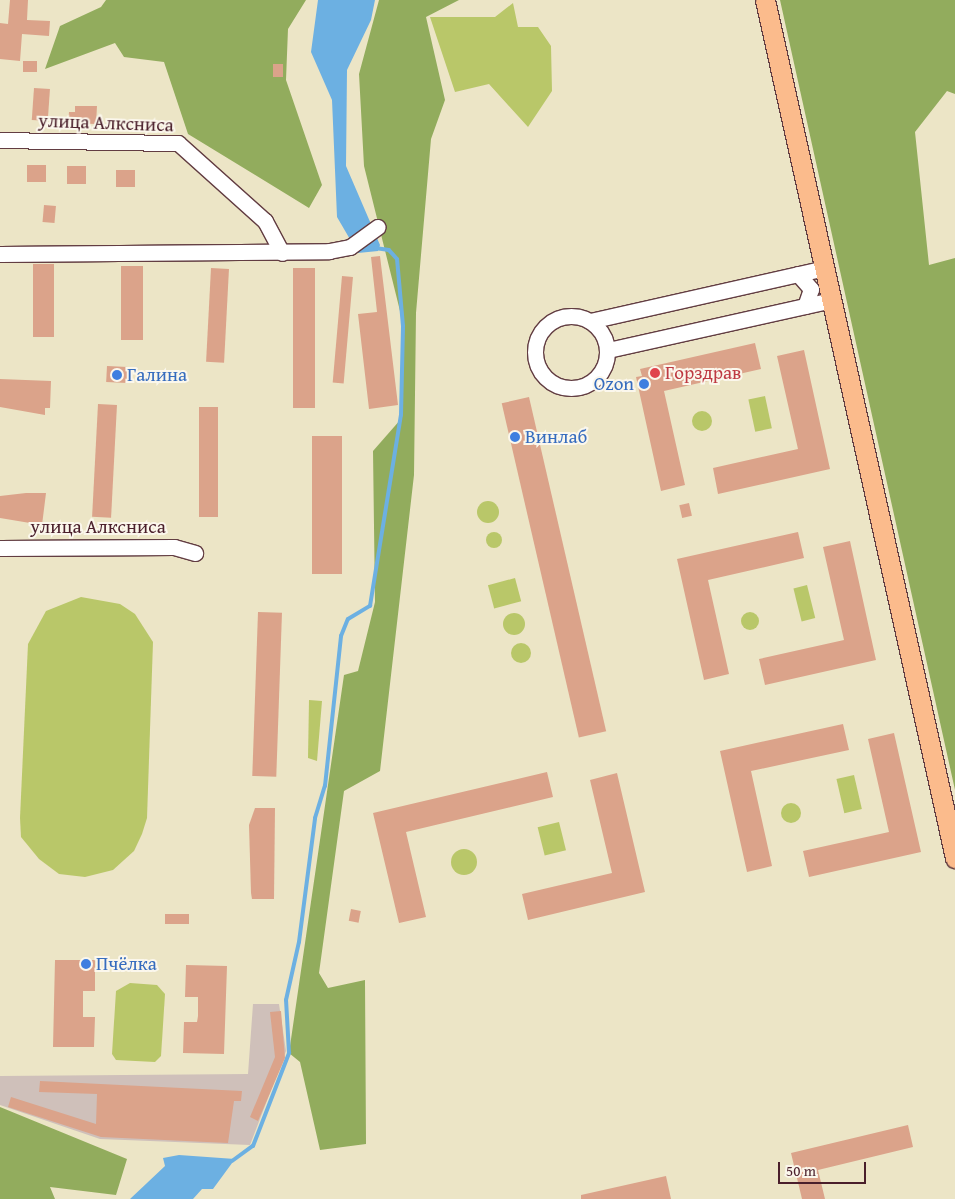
<!DOCTYPE html>
<html>
<head>
<meta charset="utf-8">
<style>
  body { margin:0 }
  #map { position:relative; width:955px; height:1199px; overflow:hidden; background:#ece5c6; font-family:"Gentium Book Plus",serif }
  div>[style] { position:absolute }
  [style*='--x'] { left:calc(var(--x)*1px); top:calc(var(--y)*1px); width:calc(var(--w)*1px); rotate:calc(var(--a)*1deg) }
  .industrial>* { inset:0; background:#cfc0ba }
  .green>* { inset:0; background:#b9c769; transform-origin:0 0 }
  .round { border-radius:50% }
  .forest>* { inset:0; background:#92ac5d }
  .water>* { inset:0; background:#6cb0e2 }
  .stream>* { height:4px; margin:-2px; padding:0 2px; transform-origin:2px; border-radius:2px; background:#6cb0e2 }
  .building>* { inset:0; background:#dba38a; transform-origin:0 0 }
  .roads { filter:drop-shadow(1px 0 #623d42) drop-shadow(-1px 0 #623d42) drop-shadow(0 1px #623d42) drop-shadow(0 -1px #623d42) }
  .minor>* { height:15px; margin:-7.5px; padding:0 7.5px; transform-origin:7.5px; border-radius:7.5px; background:#fff }
  .minor>.ring { margin:-7.5px; padding:0; box-sizing:content-box; background:none; border:15px solid #fff; border-radius:50% }
  .major>* { height:19px; margin:-9.5px; padding:0 9.5px; transform-origin:9.5px; border-radius:9.5px; background:#fbbb8c }
  .dots>* { width:14px; height:14px; translate:-50% -50%; box-sizing:border-box; border:2px solid #fbf7ec; border-radius:50% }
  span { translate:-50% -50%; white-space:nowrap; text-align:center; line-height:1.15; -webkit-text-stroke:4px #fbf7ec; paint-order:stroke }
  .street-label { font-size:19px; color:#4a1f2b }
  .health-label { font-size:19px; color:#be3a42 }
  .left { translate:0 -50%; text-align:left }
  .shop-label { font-size:19px; color:#366cbe }
  .right { translate:-100% -50%; text-align:right }
  .scale { position:absolute; left:778px; top:1162px; width:88px; height:22px; box-sizing:border-box; border:2px solid #4a1f2b; border-top:0; padding-left:6px; font-size:15px; line-height:18px; white-space:nowrap; color:#4a1f2b; -webkit-text-stroke:4px #fbf7ec; paint-order:stroke }
</style>
</head>
<body>
<div id="map">
  <div class="industrial">
    <div style="clip-path:polygon(253px 1004px,279px 1004px,286px 1051px,250px 1145px,100px 1139px,0 1105px,0 1076px,248px 1074px)"></div>
  </div>
  <div class="green">
    <div style="clip-path:polygon(513px 3px,518px 27px,538px 27px,551px 46px,552px 91px,528px 127px,489px 84px,455px 92px,430px 17px,495px 17px)"></div>
    <div style="left:765px;top:396px;width:33px;height:17px;rotate:78deg"></div>
    <div class="round" style="left:692px;top:411px;width:20px;height:20px"></div>
    <div class="round" style="left:477px;top:501px;width:22px;height:22px"></div>
    <div class="round" style="left:486px;top:532px;width:16px;height:16px"></div>
    <div style="left:515px;top:578px;width:24px;height:28px;rotate:75deg"></div>
    <div style="left:807px;top:585px;width:34px;height:14px;rotate:76deg"></div>
    <div style="clip-path:polygon(81px 597px,120px 604px,135px 614px,153px 642px,147px 818px,142px 834px,134px 851px,113px 870px,85px 877px,59px 874px,39px 859px,21px 837px,20px 818px,28px 644px,46px 611px)"></div>
    <div class="round" style="left:741px;top:612px;width:18px;height:18px"></div>
    <div class="round" style="left:503px;top:613px;width:22px;height:22px"></div>
    <div class="round" style="left:511px;top:643px;width:20px;height:20px"></div>
    <div style="clip-path:polygon(309px 700px,322px 701px,317px 761px,308px 758px)"></div>
    <div style="left:854px;top:775px;width:35px;height:18px;rotate:77deg"></div>
    <div class="round" style="left:781px;top:803px;width:20px;height:20px"></div>
    <div style="left:559px;top:822px;width:29px;height:22px;rotate:76deg"></div>
    <div class="round" style="left:451px;top:849px;width:26px;height:26px"></div>
    <div style="clip-path:polygon(130px 983px,157px 985px,165px 994px,161px 1056px,155px 1062px,116px 1060px,112px 1054px,116px 991px)"></div>
  </div>
  <div class="forest">
    <div style="clip-path:polygon(106px 0,306px 0,288px 29px,286px 80px,322px 185px,309px 208px,188px 134px,164px 62px,124px 57px,115px 43px,45px 69px,60px 26px,101px 7px)"></div>
    <div style="clip-path:polygon(379px 0,459px 0,426px 17px,445px 100px,431px 139px,416px 313px,414px 475px,380px 771px,344px 791px,319px 973px,328px 988px,365px 980px,366px 1144px,320px 1150px,300px 1062px,289px 1053px,344px 675px,358px 671px,375px 602px,373px 451px,401px 419px,404px 327px,364px 166px,359px 74px)"></div>
    <div style="clip-path:polygon(780px 0,955px 0,955px 94px,947px 91px,915px 132px,929px 265px,955px 258px,955px 790px)"></div>
    <div style="clip-path:polygon(0 1107px,127px 1159px,116px 1195px,50px 1187px,55px 1199px,0 1199px)"></div>
  </div>
  <div class="water">
    <div style="clip-path:polygon(318px 0,375px 0,371px 20px,347px 70px,346px 166px,380px 245px,378px 251px,358px 253px,337px 217px,332px 100px,311px 52px)"></div>
    <div style="clip-path:polygon(179px 1155px,235px 1159px,213px 1189px,202px 1189px,193px 1199px,130px 1199px,165px 1166px,163px 1158px)"></div>
  </div>
  <div class="stream">
    <div style="--x:232;--y:1161;--w:26;--a:-36"></div>
    <div style="--x:253;--y:1146;--w:100;--a:-68.8"></div>
    <div style="--x:289;--y:1053;--w:53;--a:-93.2"></div>
    <div style="--x:286;--y:1000;--w:59;--a:-77.4"></div>
    <div style="--x:299;--y:942;--w:125;--a:-82.6"></div>
    <div style="--x:315;--y:818;--w:34;--a:-73"></div>
    <div style="--x:325;--y:786;--w:151;--a:-83.9"></div>
    <div style="--x:341;--y:636;--w:18;--a:-68"></div>
    <div style="--x:348;--y:619;--w:26;--a:-31"></div>
    <div style="--x:370;--y:606;--w:193;--a:-80.8"></div>
    <div style="--x:401;--y:415;--w:89;--a:-88.7"></div>
    <div style="--x:403;--y:326;--w:67;--a:-95.1"></div>
    <div style="--x:397;--y:259;--w:12;--a:-132"></div>
    <div style="--x:389;--y:250;--w:14;--a:-172"></div>
  </div>
  <div class="building">
    <div style="clip-path:polygon(10px 0,28px 0,27px 20px,50px 21px,49px 36px,22px 34px,20px 61px,0 59px,0 23px,8px 24px)"></div>
    <div style="left:37px;top:61px;width:11px;height:14px;rotate:90deg"></div>
    <div style="left:273px;top:64px;width:10px;height:13px"></div>
    <div style="left:34px;top:88px;width:16px;height:32px;rotate:4deg"></div>
    <div style="clip-path:polygon(75px 106px,97px 106px,96px 124px,68px 123px,69px 112px,75px 112px)"></div>
    <div style="left:27px;top:165px;width:19px;height:17px"></div>
    <div style="left:67px;top:166px;width:19px;height:18px"></div>
    <div style="left:116px;top:170px;width:19px;height:17px"></div>
    <div style="left:44px;top:205px;width:12px;height:17px;rotate:5deg"></div>
    <div style="clip-path:polygon(380px 256px,398px 405px,369px 409px,358px 314px,377px 312px,371px 257px)"></div>
    <div style="left:33px;top:264px;width:21px;height:73px"></div>
    <div style="left:121px;top:266px;width:22px;height:74px"></div>
    <div style="left:211px;top:268px;width:18px;height:94px;rotate:3deg"></div>
    <div style="left:293px;top:268px;width:22px;height:140px"></div>
    <div style="left:342px;top:276px;width:11px;height:107px;rotate:5deg"></div>
    <div style="clip-path:polygon(755px 343px,761px 369px,664px 391px,685px 485px,661px 491px,636px 377px,642px 376px,640px 369px)"></div>
    <div style="clip-path:polygon(804px 350px,830px 469px,718px 494px,713px 468px,798px 449px,777px 356px)"></div>
    <div style="left:107px;top:366px;width:21px;height:16px;rotate:3deg"></div>
    <div style="clip-path:polygon(0 379px,51px 381px,50px 408px,45px 408px,45px 415px,0 407px)"></div>
    <div style="left:529px;top:397px;width:343px;height:28px;rotate:77deg"></div>
    <div style="left:98px;top:404px;width:19px;height:113px;rotate:3deg"></div>
    <div style="left:199px;top:407px;width:19px;height:110px"></div>
    <div style="left:312px;top:436px;width:30px;height:138px"></div>
    <div style="clip-path:polygon(26px 493px,46px 493px,42px 525px,0 518px,0 496px)"></div>
    <div style="left:689px;top:503px;width:13px;height:10px;rotate:77deg"></div>
    <div style="clip-path:polygon(798px 532px,804px 558px,708px 580px,729px 674px,704px 680px,677px 559px)"></div>
    <div style="clip-path:polygon(850px 541px,876px 660px,765px 685px,759px 659px,844px 640px,823px 547px)"></div>
    <div style="left:258px;top:612px;width:24px;height:164px;rotate:2deg"></div>
    <div style="clip-path:polygon(843px 724px,849px 750px,751px 771px,772px 866px,747px 872px,720px 751px)"></div>
    <div style="clip-path:polygon(894px 733px,921px 852px,809px 877px,803px 851px,889px 832px,868px 739px)"></div>
    <div style="clip-path:polygon(547px 772px,553px 797px,406px 832px,426px 917px,399px 923px,373px 813px)"></div>
    <div style="clip-path:polygon(617px 773px,645px 892px,528px 920px,522px 894px,612px 873px,590px 780px)"></div>
    <div style="clip-path:polygon(255px 808px,275px 808px,274px 899px,252px 899px,251px 893px,249px 825px)"></div>
    <div style="left:351px;top:909px;width:10px;height:12px;rotate:11deg"></div>
    <div style="left:165px;top:914px;width:24px;height:10px"></div>
    <div style="clip-path:polygon(55px 960px,95px 960px,95px 991px,83px 991px,83px 1017px,95px 1017px,94px 1047px,53px 1047px)"></div>
    <div style="clip-path:polygon(186px 965px,227px 966px,224px 1054px,183px 1053px,184px 1022px,197px 1022px,198px 1016px,198px 997px,185px 997px)"></div>
    <div style="clip-path:polygon(281px 1011px,285px 1058px,258px 1121px,250px 1117px,275px 1057px,270px 1012px)"></div>
    <div style="clip-path:polygon(40px 1081px,242px 1091px,241px 1101px,234px 1101px,228px 1143px,101px 1137px,8px 1107px,11px 1097px,96px 1124px,97px 1094px,39px 1092px)"></div>
    <div style="clip-path:polygon(908px 1125px,913px 1147px,818px 1170px,825px 1199px,802px 1199px,791px 1153px)"></div>
    <div style="clip-path:polygon(666px 1176px,671px 1199px,581px 1199px,581px 1195px)"></div>
  </div>
  <div class="roads">
    <div class="minor">
      <div style="--x:0;--y:140;--w:178;--a:1"></div>
      <div style="--x:178;--y:143;--w:117;--a:41.9"></div>
      <div style="--x:265;--y:221;--w:36;--a:62"></div>
      <div style="--x:0;--y:254;--w:329;--a:-0.5"></div>
      <div style="--x:329;--y:251;--w:21;--a:-11"></div>
      <div style="--x:350;--y:247;--w:34;--a:-36"></div>
      <div style="--x:798;--y:274;--w:20;--a:49"></div>
      <div style="--x:811;--y:289;--w:18;--a:109"></div>
      <div class="ring" style="left:535px;top:316px;width:57px;height:57px"></div>
      <div style="--x:590;--y:321;--w:241;--a:-12.7"></div>
      <div style="--x:608;--y:350;--w:230;--a:-12.6"></div>
      <div style="--x:0;--y:548;--w:174;--a:-0.3"></div>
      <div style="--x:174;--y:547;--w:22;--a:16"></div>
    </div>
    <div class="major">
      <div style="--x:765;--y:0;--w:879;--a:77.51"></div>
    </div>
  </div>
  <div class="dots">
    <div style="left:655px;top:373px;background:#e0444e"></div>
    <div style="left:117px;top:375px;background:#3f7fe0"></div>
    <div style="left:644px;top:384px;background:#3f7fe0"></div>
    <div style="left:515px;top:437px;background:#3f7fe0"></div>
    <div style="left:86px;top:964px;background:#3f7fe0"></div>
  </div>
  <div class="street-label">
    <span style="left:106px;top:123px;rotate:2deg">улица Алксниса</span>
    <span style="left:98px;top:527px">улица Алксниса</span>
  </div>
  <div class="health-label">
    <span class="left" style="left:665px;top:373px">Горздрав</span>
  </div>
  <div class="shop-label">
    <span class="left" style="left:127px;top:375px">Галина</span>
    <span class="right" style="left:634px;top:384px">Ozon</span>
    <span class="left" style="left:525px;top:437px">Винлаб</span>
    <span class="left" style="left:96px;top:964px">Пчёлка</span>
  </div>
  <div class="scale">50 m</div>
</div>
</body>
</html>
